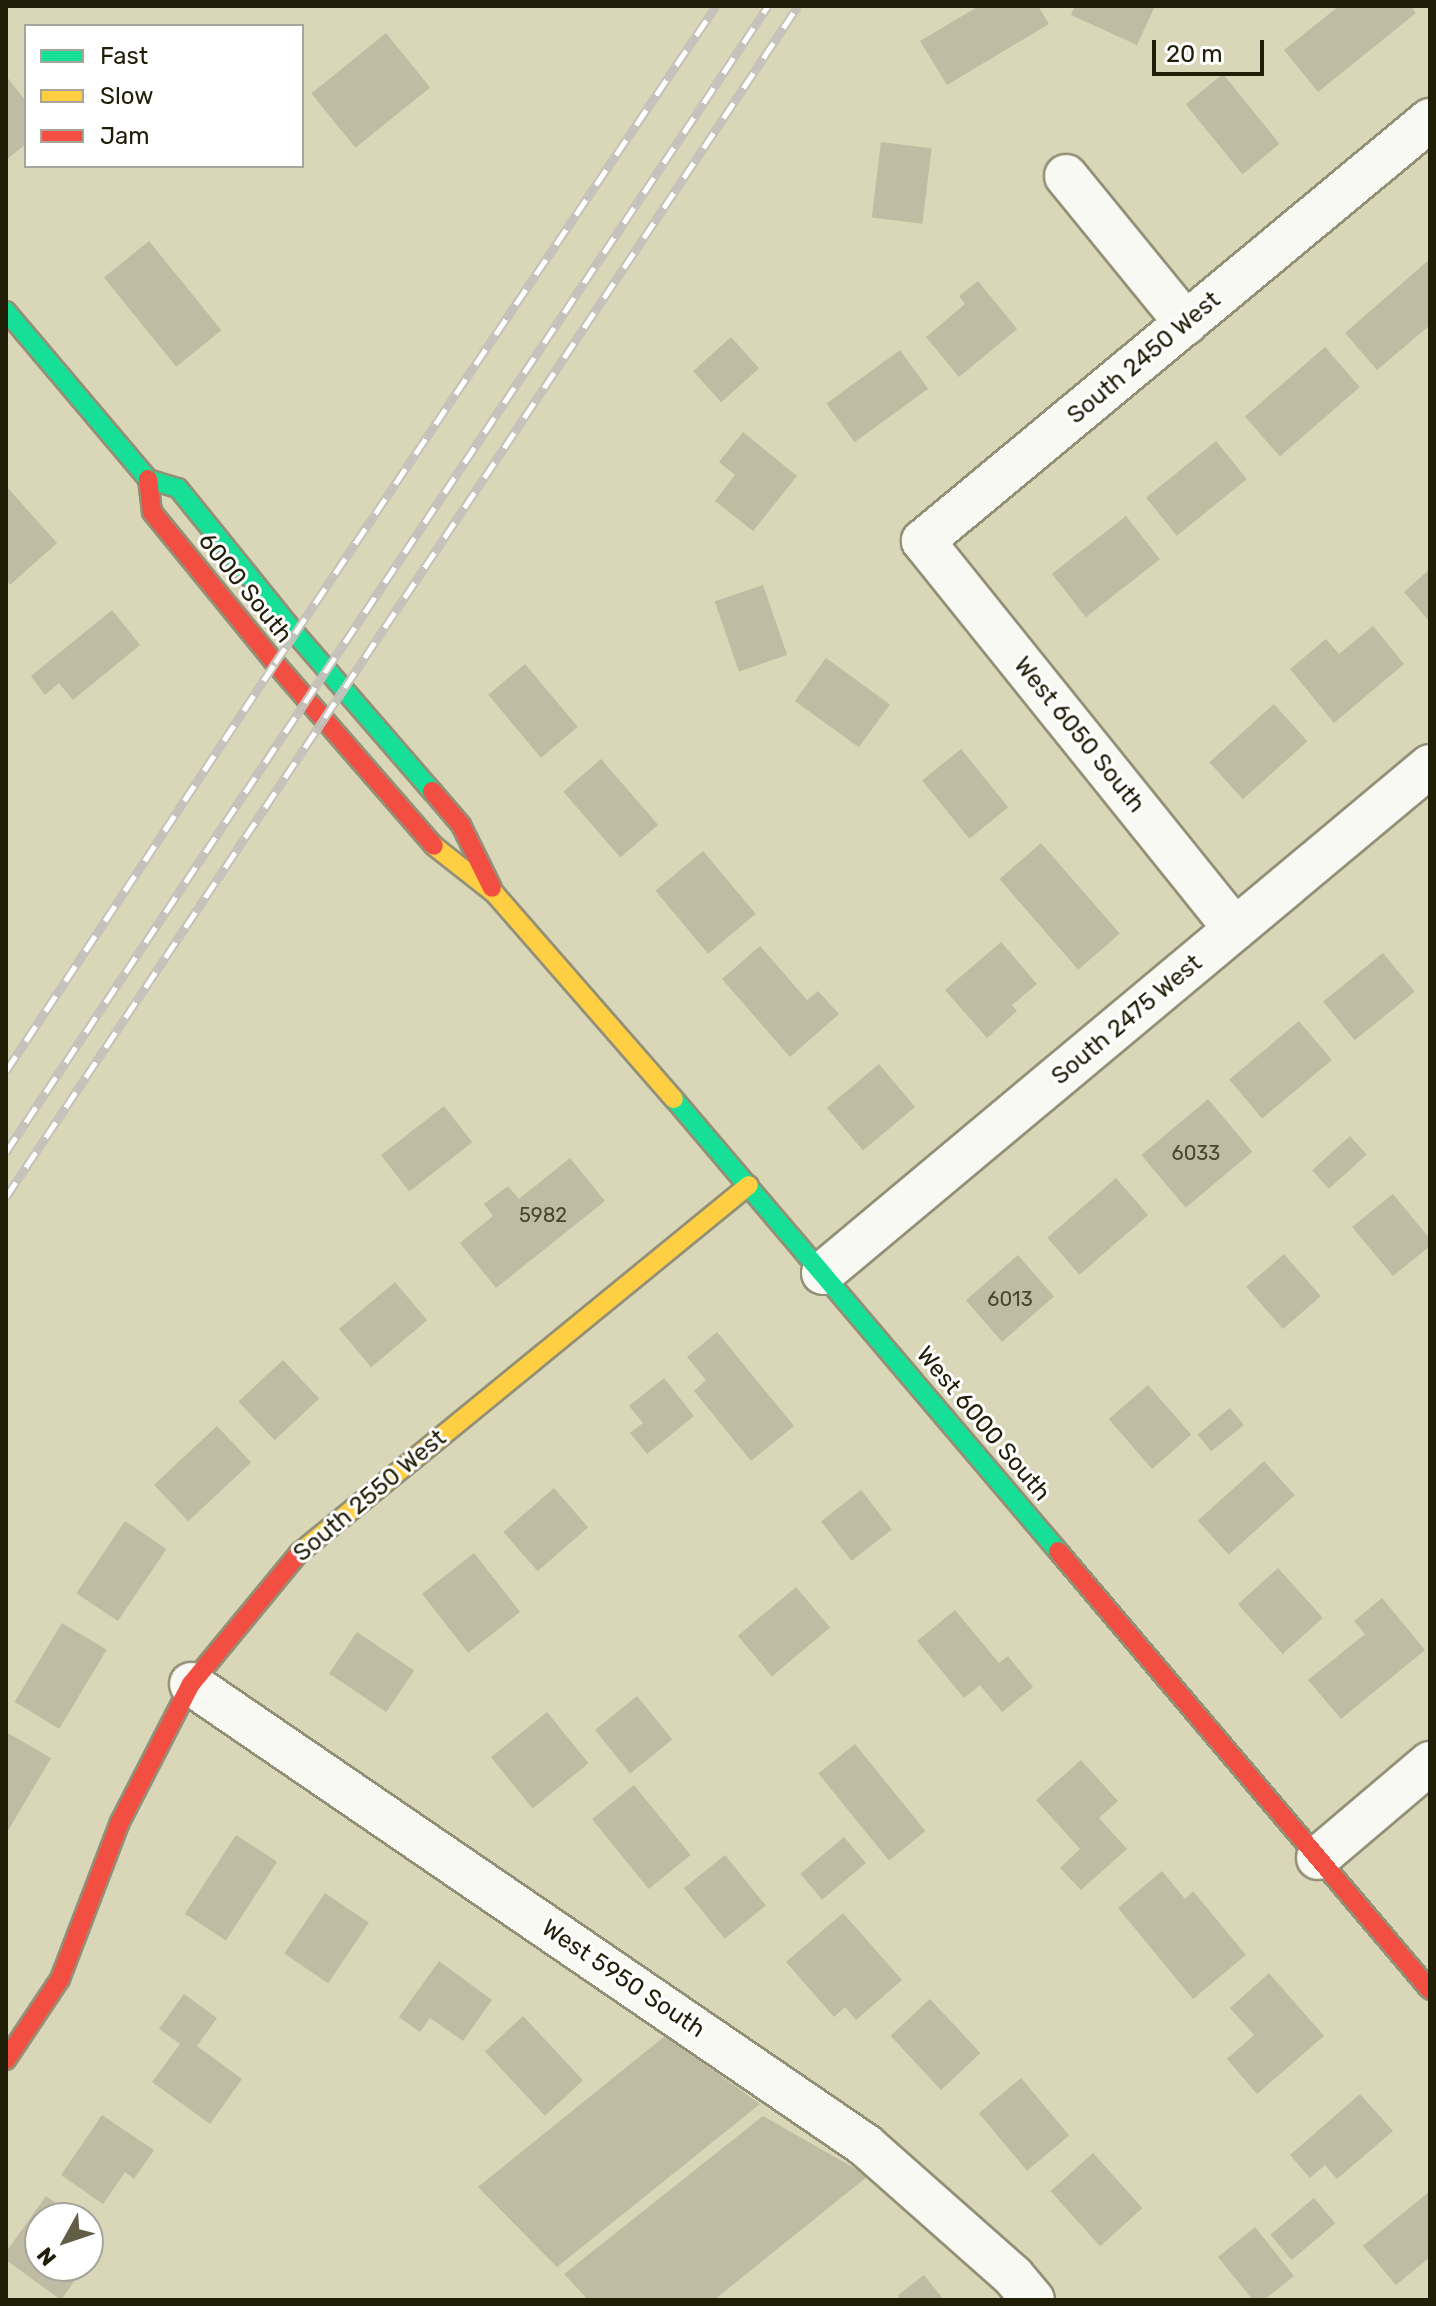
<!DOCTYPE html>
<html>
<head>
<meta charset="utf-8">
<style>
  body { margin:0 }
  #map { position:relative; width:1436px; height:2306px; overflow:hidden; background:#dad6b8; font-family:Rubik,sans-serif }
  div>[style] { position:absolute }
  [style*='--x'] { left:calc(var(--x)*1px); top:calc(var(--y)*1px); width:calc(var(--w)*1px); rotate:calc(var(--a)*1deg) }
  .building>* { inset:0; background:#bfbca3; transform-origin:0 0 }
  .roads { filter:drop-shadow(2px 0 #939078) drop-shadow(-2px 0 #939078) drop-shadow(0 2px #939078) drop-shadow(0 -2px #939078) }
  .street>* { height:42px; margin:-21px; padding:0 21px; transform-origin:21px; border-radius:21px; background:#f9f9f4 }
  .fast>* { height:18px; margin:-9px; padding:0 9px; transform-origin:9px; border-radius:9px; background:#16e098 }
  .slow>* { height:18px; margin:-9px; padding:0 9px; transform-origin:9px; border-radius:9px; background:#ffcf43 }
  .jam>* { height:18px; margin:-9px; padding:0 9px; transform-origin:9px; border-radius:9px; background:#f24e42 }
  .rail>* { height:9px; margin-top:-4.5px; transform-origin:0; background:repeating-linear-gradient(90deg,#fff 0 18px,#c4c2ba 0 36px); box-sizing:border-box; border-block:2px solid #c4c2ba }
  span { translate:-50% -50%; white-space:nowrap; text-align:center; line-height:1.15; -webkit-text-stroke:6px #fff; paint-order:stroke }
  .number-label { font-size:20px; color:#48462f }
  .number-label span { -webkit-text-stroke-width:0 }
  .street-label { font-size:24px; color:#211e08 }
  .frame { position:absolute; inset:0; border:8px solid #211e08; pointer-events:none }
  .legend { position:absolute; left:24px; top:24px; width:280px; height:144px; box-sizing:border-box; background:#fff; border:2px solid #a6a59c; margin:0; padding:10px 14px; list-style:none; font-size:24px; color:#211e08 }
  .legend li { display:flex; align-items:center; gap:16px; height:40px }
  .legend b { width:40px; border:2px solid #a6a59c }
  .north { position:absolute; left:24px; top:2202px; width:80px; height:80px; box-sizing:border-box; background:#fff; border:2px solid #a6a59c; border-radius:50%; rotate:230deg; font-size:22px; font-weight:700; line-height:32px; text-align:center; color:#211e08 }
  .north::after { content:''; display:block; margin:auto; width:28px; height:36px; background:#625e46; clip-path:polygon(50% 0,100% 100%,50% 72%,0 100%) }
  .scale { position:absolute; left:1152px; top:40px; width:112px; height:36px; box-sizing:border-box; border:4px solid #211e08; border-top:0; padding-left:10px; font-size:24px; line-height:28px; white-space:nowrap; color:#211e08; -webkit-text-stroke:6px #fff; paint-order:stroke }
</style>
</head>
<body>
<div id="map">
  <div class="building">
    <div style="clip-path:polygon(979px 6px,1038px 6px,1049px 24px,947px 85px,920px 41px)"></div>
    <div style="clip-path:polygon(1075px 6px,1155px 6px,1137px 45px,1071px 15px)"></div>
    <div style="clip-path:polygon(1339px 6px,1411px 6px,1416px 13px,1318px 92px,1284px 50px)"></div>
    <div style="left:386px;top:33px;width:70px;height:96px;rotate:51deg"></div>
    <div style="left:1223px;top:74px;width:90px;height:48px;rotate:51deg"></div>
    <div style="clip-path:polygon(6px 76px,26px 101px,26px 144px,6px 160px)"></div>
    <div style="left:881px;top:142px;width:51px;height:76px;rotate:7deg"></div>
    <div style="left:149px;top:241px;width:115px;height:58px;rotate:51deg"></div>
    <div style="clip-path:polygon(1430px 259px,1430px 325px,1377px 370px,1345px 333px)"></div>
    <div style="clip-path:polygon(978px 281px,1017px 329px,959px 377px,926px 337px,965px 304px,959px 296px)"></div>
    <div style="left:731px;top:337px;width:42px;height:51px;rotate:48deg"></div>
    <div style="left:1325px;top:347px;width:53px;height:106px;rotate:49deg"></div>
    <div style="left:900px;top:350px;width:48px;height:91px;rotate:54deg"></div>
    <div style="clip-path:polygon(743px 432px,797px 476px,753px 531px,715px 501px,735px 475px,719px 462px)"></div>
    <div style="left:1216px;top:441px;width:49px;height:90px;rotate:51deg"></div>
    <div style="clip-path:polygon(6px 486px,57px 543px,10px 585px,6px 580px)"></div>
    <div style="left:1126px;top:516px;width:55px;height:94px;rotate:52deg"></div>
    <div style="clip-path:polygon(1430px 569px,1430px 622px,1404px 592px)"></div>
    <div style="left:763px;top:585px;width:74px;height:51px;rotate:71deg"></div>
    <div style="clip-path:polygon(112px 610px,140px 645px,73px 700px,59px 683px,45px 695px,31px 676px)"></div>
    <div style="clip-path:polygon(1373px 626px,1404px 664px,1334px 723px,1290px 669px,1326px 639px,1339px 654px)"></div>
    <div style="left:826px;top:658px;width:79px;height:53px;rotate:36deg"></div>
    <div style="left:525px;top:664px;width:82px;height:48px;rotate:50deg"></div>
    <div style="left:1274px;top:704px;width:50px;height:87px;rotate:48deg"></div>
    <div style="left:961px;top:749px;width:75px;height:50px;rotate:51deg"></div>
    <div style="left:601px;top:759px;width:87px;height:50px;rotate:49deg"></div>
    <div style="left:1041px;top:843px;width:120px;height:55px;rotate:49deg"></div>
    <div style="left:703px;top:851px;width:82px;height:62px;rotate:50deg"></div>
    <div style="clip-path:polygon(1001px 942px,1037px 984px,1012px 1005px,1017px 1011px,987px 1038px,945px 990px)"></div>
    <div style="clip-path:polygon(760px 946px,807px 1000px,818px 991px,839px 1014px,790px 1057px,722px 979px)"></div>
    <div style="left:1383px;top:953px;width:50px;height:77px;rotate:51deg"></div>
    <div style="left:1299px;top:1021px;width:51px;height:91px;rotate:50deg"></div>
    <div style="left:879px;top:1064px;width:56px;height:68px;rotate:50deg"></div>
    <div style="left:1208px;top:1099px;width:69px;height:87px;rotate:50deg"></div>
    <div style="left:444px;top:1106px;width:46px;height:80px;rotate:52deg"></div>
    <div style="left:1350px;top:1136px;width:25px;height:51px;rotate:48deg"></div>
    <div style="clip-path:polygon(570px 1158px,605px 1201px,496px 1288px,460px 1243px,493px 1216px,484px 1204px,508px 1186px,519px 1199px)"></div>
    <div style="left:1116px;top:1178px;width:49px;height:91px;rotate:49deg"></div>
    <div style="clip-path:polygon(1393px 1194px,1430px 1239px,1430px 1246px,1393px 1276px,1352px 1227px)"></div>
    <div style="left:1284px;top:1254px;width:56px;height:50px;rotate:49deg"></div>
    <div style="left:1018px;top:1255px;width:55px;height:69px;rotate:49deg"></div>
    <div style="left:395px;top:1282px;width:50px;height:73px;rotate:50deg"></div>
    <div style="clip-path:polygon(717px 1332px,794px 1426px,751px 1461px,694px 1391px,706px 1380px,687px 1357px)"></div>
    <div style="left:283px;top:1360px;width:53px;height:61px;rotate:47deg"></div>
    <div style="clip-path:polygon(664px 1378px,694px 1416px,647px 1454px,630px 1433px,643px 1423px,629px 1406px)"></div>
    <div style="left:1148px;top:1385px;width:66px;height:52px;rotate:49deg"></div>
    <div style="left:1230px;top:1408px;width:22px;height:42px;rotate:51deg"></div>
    <div style="left:217px;top:1426px;width:50px;height:86px;rotate:47deg"></div>
    <div style="left:1264px;top:1461px;width:46px;height:89px;rotate:48deg"></div>
    <div style="left:554px;top:1488px;width:52px;height:67px;rotate:49deg"></div>
    <div style="left:861px;top:1490px;width:50px;height:51px;rotate:52deg"></div>
    <div style="left:125px;top:1521px;width:50px;height:87px;rotate:34deg"></div>
    <div style="left:474px;top:1553px;width:75px;height:66px;rotate:52deg"></div>
    <div style="left:1278px;top:1568px;width:67px;height:54px;rotate:48deg"></div>
    <div style="left:796px;top:1587px;width:53px;height:76px;rotate:50deg"></div>
    <div style="clip-path:polygon(1382px 1598px,1425px 1650px,1341px 1719px,1308px 1680px,1365px 1634px,1354px 1621px)"></div>
    <div style="clip-path:polygon(955px 1610px,999px 1663px,1008px 1656px,1033px 1687px,1002px 1712px,980px 1685px,964px 1698px,917px 1641px)"></div>
    <div style="left:62px;top:1623px;width:52px;height:92px;rotate:31deg"></div>
    <div style="left:357px;top:1632px;width:69px;height:50px;rotate:34deg"></div>
    <div style="left:637px;top:1696px;width:56px;height:54px;rotate:51deg"></div>
    <div style="left:547px;top:1712px;width:66px;height:72px;rotate:51deg"></div>
    <div style="clip-path:polygon(6px 1732px,51px 1758px,6px 1834px)"></div>
    <div style="left:855px;top:1744px;width:112px;height:47px;rotate:51deg"></div>
    <div style="clip-path:polygon(1081px 1760px,1118px 1801px,1099px 1818px,1127px 1849px,1081px 1890px,1060px 1868px,1080px 1849px,1036px 1800px)"></div>
    <div style="left:634px;top:1785px;width:90px;height:54px;rotate:51deg"></div>
    <div style="left:236px;top:1835px;width:49px;height:94px;rotate:33deg"></div>
    <div style="left:844px;top:1837px;width:34px;height:57px;rotate:50deg"></div>
    <div style="left:725px;top:1855px;width:65px;height:53px;rotate:51deg"></div>
    <div style="clip-path:polygon(1162px 1871px,1185px 1899px,1193px 1891px,1246px 1955px,1193px 1999px,1118px 1908px)"></div>
    <div style="left:325px;top:1893px;width:53px;height:73px;rotate:34deg"></div>
    <div style="clip-path:polygon(843px 1913px,902px 1980px,856px 2020px,845px 2007px,834px 2017px,786px 1962px)"></div>
    <div style="clip-path:polygon(439px 1961px,492px 2000px,463px 2041px,430px 2018px,420px 2032px,399px 2017px)"></div>
    <div style="clip-path:polygon(1269px 1973px,1324px 2036px,1257px 2094px,1227px 2059px,1254px 2035px,1230px 2008px)"></div>
    <div style="clip-path:polygon(184px 1994px,217px 2018px,197px 2046px,242px 2079px,210px 2124px,152px 2082px,180px 2044px,159px 2029px)"></div>
    <div style="left:930px;top:1999px;width:74px;height:54px;rotate:47deg"></div>
    <div style="left:523px;top:2016px;width:88px;height:52px;rotate:47deg"></div>
    <div style="clip-path:polygon(665px 2036px,760px 2104px,557px 2267px,478px 2187px)"></div>
    <div style="left:1021px;top:2078px;width:75px;height:55px;rotate:50deg"></div>
    <div style="clip-path:polygon(1360px 2094px,1393px 2131px,1337px 2179px,1325px 2165px,1310px 2178px,1290px 2155px)"></div>
    <div style="clip-path:polygon(102px 2115px,154px 2150px,134px 2179px,125px 2172px,103px 2204px,61px 2175px)"></div>
    <div style="clip-path:polygon(763px 2116px,868px 2176px,714px 2300px,588px 2300px,564px 2274px)"></div>
    <div style="left:1093px;top:2153px;width:74px;height:57px;rotate:48deg"></div>
    <div style="clip-path:polygon(1430px 2191px,1430px 2257px,1396px 2285px,1363px 2246px)"></div>
    <div style="clip-path:polygon(46px 2196px,76px 2218px,40px 2218px,40px 2266px,85px 2266px,61px 2300px,6px 2260px,6px 2252px)"></div>
    <div style="left:1314px;top:2198px;width:33px;height:57px;rotate:50deg"></div>
    <div style="clip-path:polygon(1255px 2227px,1294px 2276px,1264px 2300px,1253px 2300px,1218px 2257px)"></div>
    <div style="clip-path:polygon(924px 2275px,944px 2300px,901px 2300px,898px 2295px)"></div>
  </div>
  <div class="roads">
    <div class="street">
      <div style="--x:1066;--y:176;--w:190;--a:50.8"></div>
      <div style="--x:1235;--y:929;--w:498;--a:-128.8"></div>
      <div style="--x:923;--y:541;--w:659;--a:-39.71"></div>
      <div style="--x:823;--y:1273;--w:791;--a:-39.87"></div>
      <div style="--x:191;--y:1684;--w:817;--a:34.37"></div>
      <div style="--x:865;--y:2145;--w:198;--a:41.5"></div>
      <div style="--x:1013;--y:2276;--w:31;--a:50"></div>
      <div style="--x:1318;--y:1858;--w:147;--a:-40.3"></div>
    </div>
    <div class="fast">
      <div style="--x:6;--y:311;--w:220;--a:49.8"></div>
      <div style="--x:148;--y:479;--w:31;--a:17"></div>
      <div style="--x:178;--y:488;--w:186;--a:51.1"></div>
      <div style="--x:295;--y:633;--w:209;--a:49.1"></div>
      <div style="--x:674;--y:1099;--w:593;--a:49.65"></div>
    </div>
    <div class="slow">
      <div style="--x:434;--y:846;--w:78;--a:38.2"></div>
      <div style="--x:495;--y:894;--w:272;--a:48.9"></div>
      <div style="--x:299;--y:1553;--w:581;--a:-39.28"></div>
    </div>
    <div class="jam">
      <div style="--x:148;--y:479;--w:33;--a:83"></div>
      <div style="--x:152;--y:512;--w:195;--a:50.8"></div>
      <div style="--x:275;--y:663;--w:242;--a:49"></div>
      <div style="--x:432;--y:791;--w:45;--a:49.5"></div>
      <div style="--x:461;--y:825;--w:70;--a:63.8"></div>
      <div style="--x:1058;--y:1551;--w:575;--a:49.72"></div>
      <div style="--x:6;--y:2060;--w:97;--a:-56.3"></div>
      <div style="--x:60;--y:1979;--w:168;--a:-69.1"></div>
      <div style="--x:120;--y:1822;--w:155;--a:-62.8"></div>
      <div style="--x:191;--y:1684;--w:170;--a:-50.5"></div>
    </div>
  </div>
  <div class="rail">
    <div style="--x:6;--y:1071;--w:489;--a:-56.6"></div>
    <div style="--x:275;--y:663;--w:791;--a:-56.13"></div>
    <div style="--x:6;--y:1152;--w:1376;--a:-56.38"></div>
    <div style="--x:6;--y:1197;--w:1430;--a:-56.38"></div>
  </div>
  <div class="number-label">
    <span style="left:1196px;top:1153px">6033</span>
    <span style="left:543px;top:1215px">5982</span>
    <span style="left:1010px;top:1299px">6013</span>
  </div>
  <div class="street-label">
    <span style="left:1144px;top:358px;rotate:-40deg">South 2450 West</span>
    <span style="left:245px;top:588px;rotate:51deg">6000 South</span>
    <span style="left:1079px;top:735px;rotate:51deg">West 6050 South</span>
    <span style="left:1127px;top:1020px;rotate:-40deg">South 2475 West</span>
    <span style="left:983px;top:1424px;rotate:50deg">West 6000 South</span>
    <span style="left:370px;top:1496px;rotate:-40deg">South 2550 West</span>
    <span style="left:623px;top:1979px;rotate:34deg">West 5950 South</span>
  </div>
  <div class="frame"></div>
  <ul class="legend">
  <li><b style="height:10px;background:#16e098"></b>Fast</li>
  <li><b style="height:10px;background:#ffcf43"></b>Slow</li>
  <li><b style="height:10px;background:#f24e42"></b>Jam</li>
  </ul>
  <div class="north">N</div>
  <div class="scale">20 m</div>
</div>
</body>
</html>
